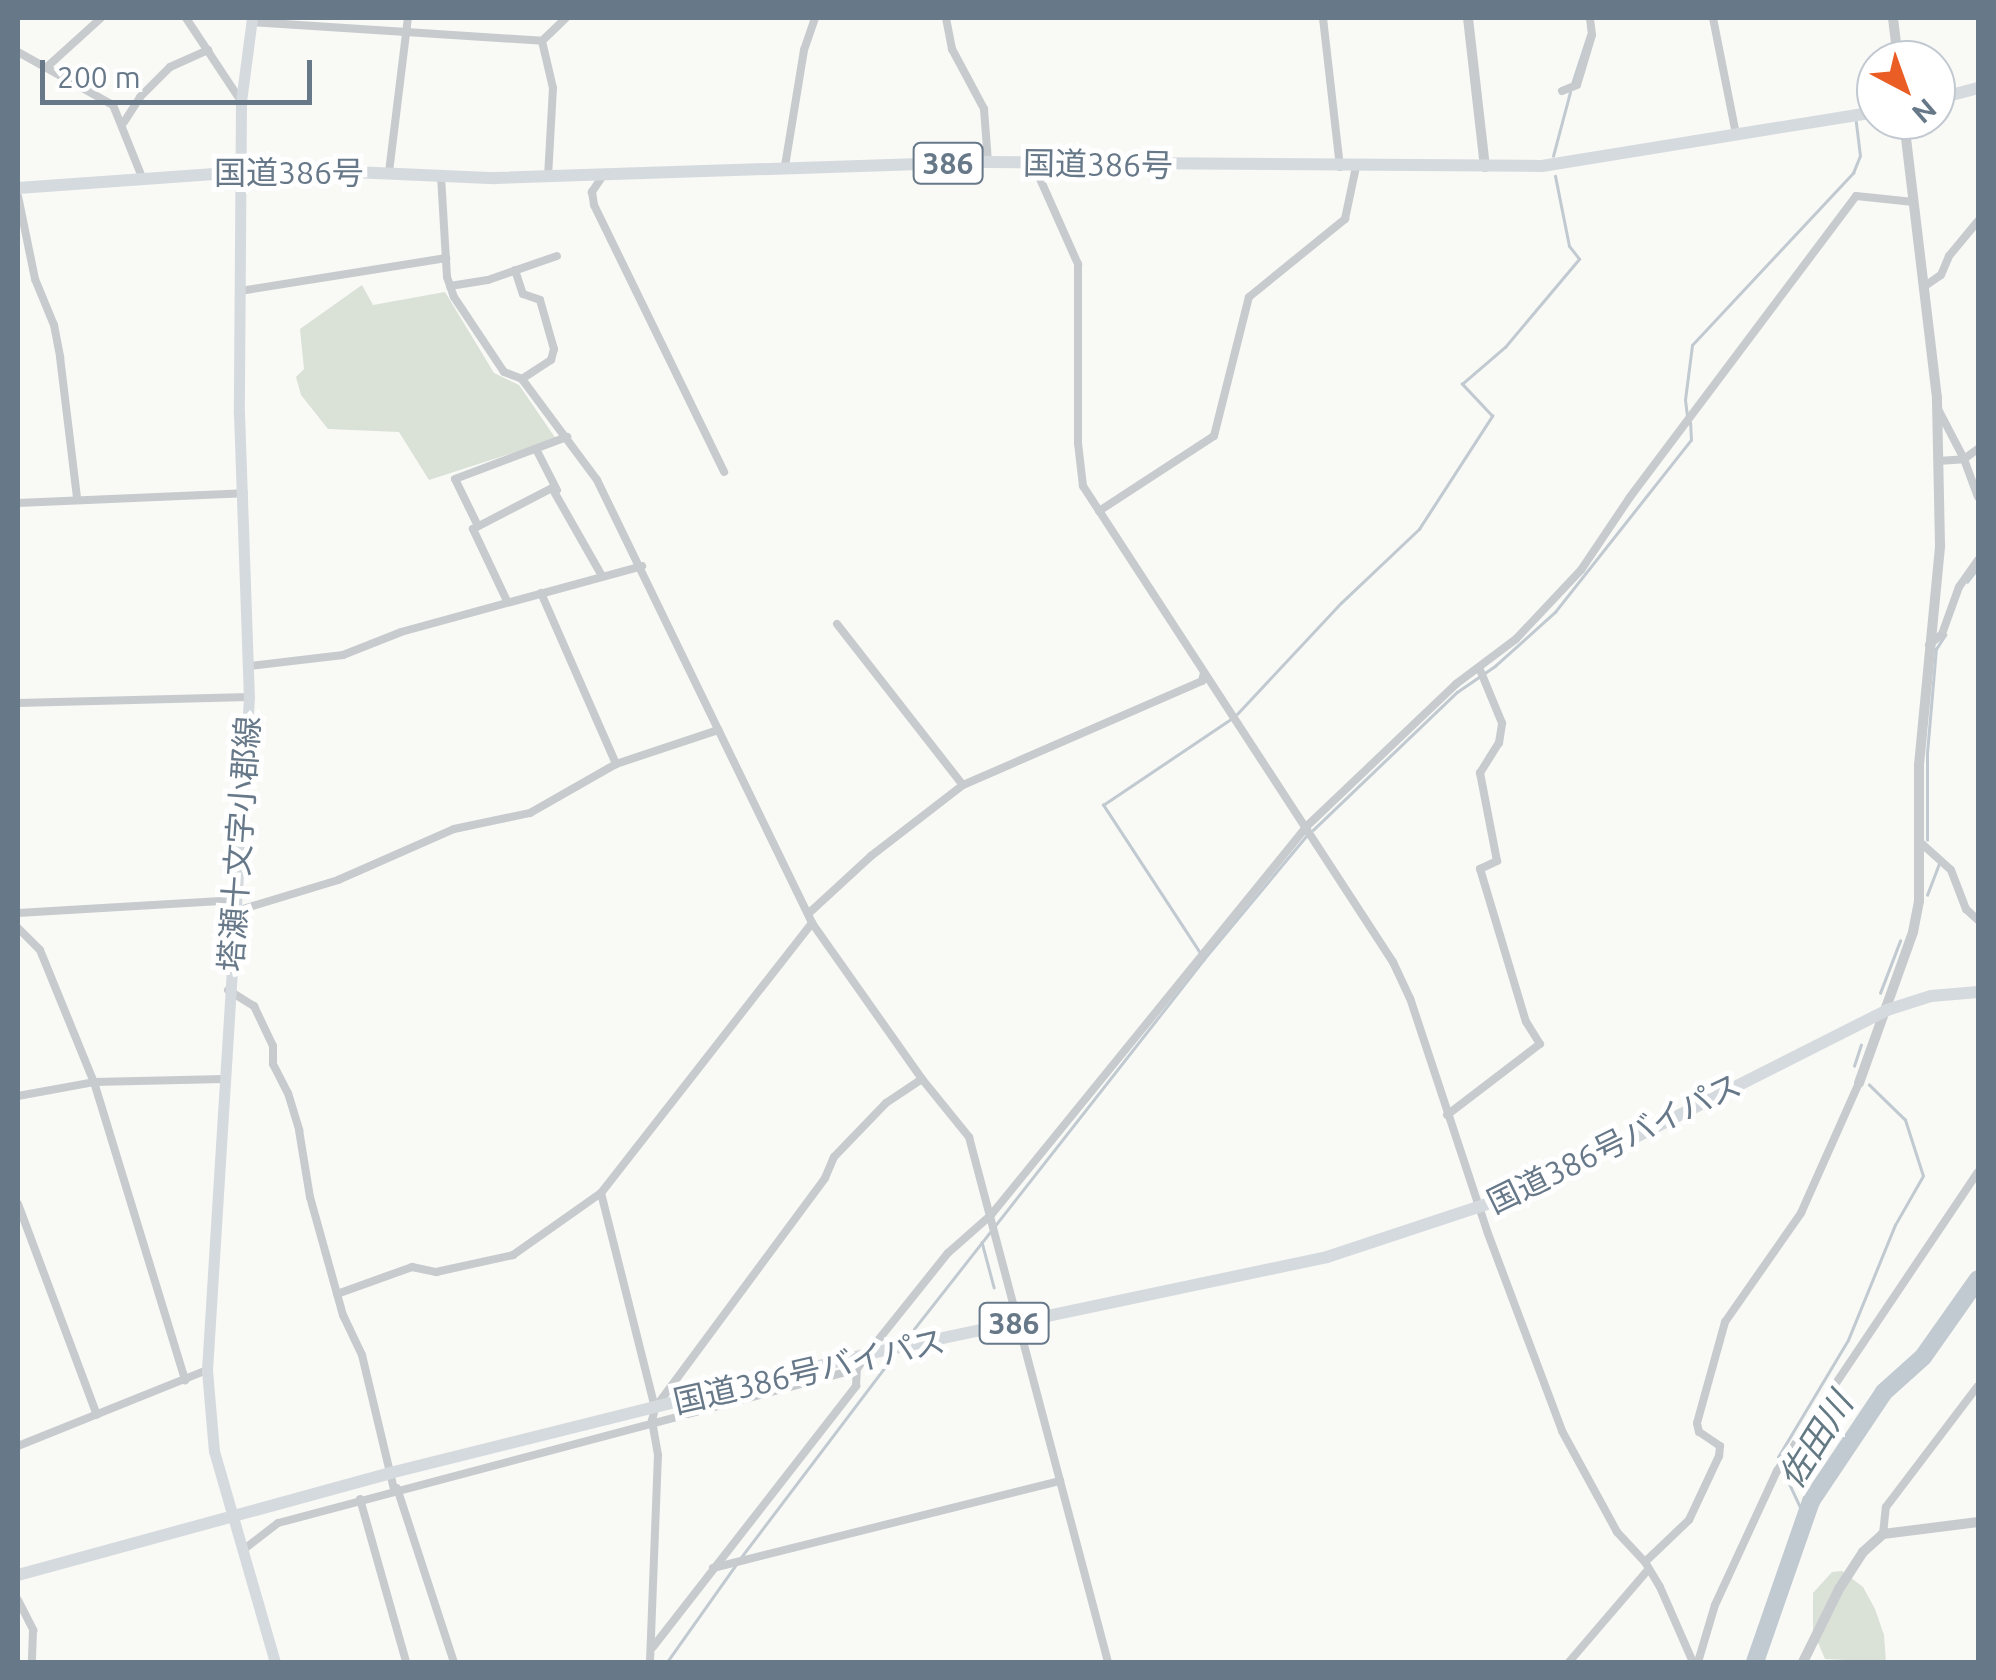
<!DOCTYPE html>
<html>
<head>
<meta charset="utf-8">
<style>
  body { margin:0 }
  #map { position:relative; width:1996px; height:1680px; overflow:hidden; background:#f9f9f6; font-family:Ubuntu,"Noto Sans JP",sans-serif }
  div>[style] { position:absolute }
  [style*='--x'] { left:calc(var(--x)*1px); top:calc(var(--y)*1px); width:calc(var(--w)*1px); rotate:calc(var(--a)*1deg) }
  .green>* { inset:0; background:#dae1d7 }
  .stream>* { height:2.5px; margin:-1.25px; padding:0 1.25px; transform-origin:1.25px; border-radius:1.25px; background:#c1cad0 }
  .river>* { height:18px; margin:-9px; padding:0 9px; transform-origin:9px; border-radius:9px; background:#c1cad0 }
  .minor>* { height:8px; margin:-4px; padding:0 4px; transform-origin:4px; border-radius:4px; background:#c7cbce }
  .tertiary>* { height:10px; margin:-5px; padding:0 5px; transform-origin:5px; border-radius:5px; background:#c7cbce }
  .secondary>* { height:11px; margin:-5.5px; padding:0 5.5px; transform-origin:5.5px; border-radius:5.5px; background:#d5dade }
  .trunk>* { height:12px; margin:-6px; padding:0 6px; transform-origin:6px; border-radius:6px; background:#d5dade }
  span { translate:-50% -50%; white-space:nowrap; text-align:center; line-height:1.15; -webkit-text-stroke:10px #fff; paint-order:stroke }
  .shield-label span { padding:2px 8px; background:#fff; border:2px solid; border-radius:8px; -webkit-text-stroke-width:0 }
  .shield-label { font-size:30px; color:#677889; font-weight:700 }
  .street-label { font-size:32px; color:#677889 }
  .water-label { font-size:35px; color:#637983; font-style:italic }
  .frame { position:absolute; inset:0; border:20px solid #677889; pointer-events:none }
  .north { position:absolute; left:1856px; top:40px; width:100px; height:100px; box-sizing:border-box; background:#fff; border:2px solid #c2c9d0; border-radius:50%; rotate:139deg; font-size:28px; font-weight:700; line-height:40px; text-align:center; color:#677889 }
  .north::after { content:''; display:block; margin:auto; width:35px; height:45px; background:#ea5d25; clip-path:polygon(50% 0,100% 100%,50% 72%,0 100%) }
  .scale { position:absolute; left:40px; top:60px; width:272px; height:45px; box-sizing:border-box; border:5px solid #677889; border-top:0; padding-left:12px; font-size:30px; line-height:35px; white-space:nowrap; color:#677889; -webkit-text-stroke:8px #fff; paint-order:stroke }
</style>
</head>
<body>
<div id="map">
  <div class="green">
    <div style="clip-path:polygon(362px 285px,373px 305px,445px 292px,494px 373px,519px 385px,556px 439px,429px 480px,399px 432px,328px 429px,301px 395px,296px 377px,304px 369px,300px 329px)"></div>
    <div style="clip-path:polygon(1842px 1571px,1863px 1587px,1875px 1609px,1884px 1635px,1886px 1662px,1825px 1659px,1813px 1631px,1813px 1593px,1832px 1572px)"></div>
  </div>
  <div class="stream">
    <div style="--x:1572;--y:84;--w:52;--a:-71.9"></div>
    <div style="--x:1553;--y:156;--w:66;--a:-75.1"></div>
    <div style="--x:1687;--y:416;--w:16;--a:-97"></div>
    <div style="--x:1685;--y:400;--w:55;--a:-82.7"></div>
    <div style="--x:1692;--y:345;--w:236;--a:-46.9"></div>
    <div style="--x:1853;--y:173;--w:18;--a:-68"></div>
    <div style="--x:1860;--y:156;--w:34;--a:-97"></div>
    <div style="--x:1967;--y:582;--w:18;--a:-52"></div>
    <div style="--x:1237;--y:714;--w:152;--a:-46.9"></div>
    <div style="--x:1341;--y:603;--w:108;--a:-43.5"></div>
    <div style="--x:1419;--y:529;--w:135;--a:-57.1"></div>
    <div style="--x:1492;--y:416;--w:44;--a:-133.2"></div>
    <div style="--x:1462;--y:384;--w:57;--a:-40.7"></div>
    <div style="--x:1505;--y:347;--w:115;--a:-49.9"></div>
    <div style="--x:1579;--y:259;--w:16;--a:-128"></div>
    <div style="--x:1569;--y:246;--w:71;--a:-101.3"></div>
    <div style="--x:1313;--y:830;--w:199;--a:-43.8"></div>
    <div style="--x:1457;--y:692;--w:46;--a:-34.4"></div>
    <div style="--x:1495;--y:666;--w:81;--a:-42"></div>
    <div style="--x:1555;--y:612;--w:219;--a:-51.7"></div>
    <div style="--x:1691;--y:440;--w:17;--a:-93"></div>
    <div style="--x:1927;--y:840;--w:87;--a:-90"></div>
    <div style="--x:1927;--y:753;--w:104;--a:-85.1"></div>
    <div style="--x:1936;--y:649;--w:17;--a:-57"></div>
    <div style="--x:1927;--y:895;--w:33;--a:-69"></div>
    <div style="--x:1200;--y:953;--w:177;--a:-123.2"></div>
    <div style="--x:1103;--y:805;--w:154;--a:-33.9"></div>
    <div style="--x:1880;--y:993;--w:56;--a:-69"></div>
    <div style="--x:1854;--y:1066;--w:22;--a:-72"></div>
    <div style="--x:982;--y:1242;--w:47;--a:75.1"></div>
    <div style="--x:914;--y:1329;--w:470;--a:-51.9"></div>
    <div style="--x:1204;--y:959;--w:160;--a:-50.3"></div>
    <div style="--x:1778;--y:1457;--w:136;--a:-59.1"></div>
    <div style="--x:1848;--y:1340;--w:124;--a:-67.8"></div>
    <div style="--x:1895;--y:1225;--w:56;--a:-60.3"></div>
    <div style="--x:1923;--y:1176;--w:59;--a:-107.8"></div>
    <div style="--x:1905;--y:1120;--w:50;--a:-135.8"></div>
    <div style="--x:1784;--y:1472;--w:50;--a:65"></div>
    <div style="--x:739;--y:1560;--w:241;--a:-52.9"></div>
    <div style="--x:667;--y:1662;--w:118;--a:-54.7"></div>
  </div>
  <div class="river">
    <div style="--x:1755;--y:1662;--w:170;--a:-70.8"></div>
    <div style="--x:1811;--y:1501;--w:131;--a:-56.2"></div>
    <div style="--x:1884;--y:1392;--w:52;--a:-41.9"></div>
    <div style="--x:1923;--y:1357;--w:95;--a:-54.8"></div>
  </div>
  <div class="minor">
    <div style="--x:186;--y:18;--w:100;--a:56.5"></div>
    <div style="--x:946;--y:18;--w:32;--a:79"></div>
    <div style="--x:952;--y:49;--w:68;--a:61.9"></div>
    <div style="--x:984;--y:109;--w:53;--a:85.7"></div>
    <div style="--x:1323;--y:18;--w:150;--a:83.5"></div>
    <div style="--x:1713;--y:18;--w:118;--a:78.8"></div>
    <div style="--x:252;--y:22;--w:291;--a:3.7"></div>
    <div style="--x:18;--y:52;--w:109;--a:29.2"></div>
    <div style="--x:113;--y:105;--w:78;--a:68.1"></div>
    <div style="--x:48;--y:66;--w:72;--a:-42.2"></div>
    <div style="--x:1562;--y:91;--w:16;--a:-22"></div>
    <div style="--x:1577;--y:85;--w:52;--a:-73.3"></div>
    <div style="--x:1592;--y:35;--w:17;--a:-97"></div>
    <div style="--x:124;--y:122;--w:30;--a:-57"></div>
    <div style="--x:140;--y:97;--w:42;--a:-45"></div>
    <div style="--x:170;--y:67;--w:42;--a:-24.1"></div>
    <div style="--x:1033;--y:163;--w:111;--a:66"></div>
    <div style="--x:1078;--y:264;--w:179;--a:90"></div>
    <div style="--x:1078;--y:443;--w:43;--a:83.4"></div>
    <div style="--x:1083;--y:486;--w:568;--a:56.93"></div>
    <div style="--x:1393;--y:962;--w:40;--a:65"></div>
    <div style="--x:1410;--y:998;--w:245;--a:71.7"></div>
    <div style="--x:1487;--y:1231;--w:214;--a:69.4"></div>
    <div style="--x:1562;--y:1431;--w:115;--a:61.4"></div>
    <div style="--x:1617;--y:1532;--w:41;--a:47"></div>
    <div style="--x:1645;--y:1562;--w:29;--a:59"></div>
    <div style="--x:1660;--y:1587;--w:82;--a:66.3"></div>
    <div style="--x:785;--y:166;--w:118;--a:-80.7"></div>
    <div style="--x:804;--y:50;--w:34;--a:-71"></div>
    <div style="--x:389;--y:172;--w:155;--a:-83"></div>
    <div style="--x:604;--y:174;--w:22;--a:124"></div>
    <div style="--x:592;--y:192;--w:13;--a:81"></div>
    <div style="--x:594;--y:205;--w:297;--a:64"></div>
    <div style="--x:441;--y:176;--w:101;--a:86.6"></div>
    <div style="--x:447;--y:277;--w:21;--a:71"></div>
    <div style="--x:454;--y:297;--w:90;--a:56.3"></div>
    <div style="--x:504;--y:372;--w:19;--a:21"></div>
    <div style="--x:522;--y:379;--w:126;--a:53.4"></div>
    <div style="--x:597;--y:480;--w:492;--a:64.1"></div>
    <div style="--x:812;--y:923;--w:191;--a:54.8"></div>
    <div style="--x:922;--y:1079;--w:75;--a:51"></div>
    <div style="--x:969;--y:1137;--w:543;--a:75.17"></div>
    <div style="--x:548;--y:177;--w:89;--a:-86.8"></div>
    <div style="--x:553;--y:88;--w:48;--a:-103.2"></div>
    <div style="--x:542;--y:41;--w:33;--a:-44"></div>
    <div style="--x:18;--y:196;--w:85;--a:78.4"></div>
    <div style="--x:35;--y:279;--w:50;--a:67.6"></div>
    <div style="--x:54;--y:325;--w:33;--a:79"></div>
    <div style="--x:60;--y:357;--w:142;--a:83.1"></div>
    <div style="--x:515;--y:270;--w:25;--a:72"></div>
    <div style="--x:523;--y:294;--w:18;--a:19"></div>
    <div style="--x:540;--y:300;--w:51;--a:74.1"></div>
    <div style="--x:554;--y:349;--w:11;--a:105"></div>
    <div style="--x:551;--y:360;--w:35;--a:147"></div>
    <div style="--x:450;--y:286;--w:38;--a:-9"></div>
    <div style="--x:488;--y:280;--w:73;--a:-19.2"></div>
    <div style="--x:1925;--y:286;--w:19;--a:-35"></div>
    <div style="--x:1941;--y:275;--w:21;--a:-67"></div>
    <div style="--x:1949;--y:256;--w:45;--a:-50.4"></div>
    <div style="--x:240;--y:291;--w:209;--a:-9.1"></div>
    <div style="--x:1938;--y:409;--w:56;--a:62.5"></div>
    <div style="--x:1964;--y:459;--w:17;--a:-36"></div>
    <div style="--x:536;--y:449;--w:46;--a:62.9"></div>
    <div style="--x:1938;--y:461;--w:26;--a:-4"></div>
    <div style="--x:1964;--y:459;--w:40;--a:69.8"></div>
    <div style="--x:18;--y:503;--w:226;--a:-2.5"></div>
    <div style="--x:1099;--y:511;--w:137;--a:-33.1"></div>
    <div style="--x:1214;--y:436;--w:143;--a:-75.9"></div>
    <div style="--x:1249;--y:297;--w:124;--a:-39.1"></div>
    <div style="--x:1345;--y:219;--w:53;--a:-78.1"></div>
    <div style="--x:477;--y:524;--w:50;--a:-116.1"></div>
    <div style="--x:455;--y:479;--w:120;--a:-20.6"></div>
    <div style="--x:541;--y:593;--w:187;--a:66.3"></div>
    <div style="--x:507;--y:601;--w:80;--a:-115.3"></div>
    <div style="--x:473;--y:529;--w:89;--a:-27.4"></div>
    <div style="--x:552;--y:488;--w:101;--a:60.4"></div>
    <div style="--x:837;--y:624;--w:204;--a:52"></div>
    <div style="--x:1929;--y:645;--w:17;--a:-40"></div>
    <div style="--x:1942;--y:634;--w:50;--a:-70.1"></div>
    <div style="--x:1959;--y:587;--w:33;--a:-55"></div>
    <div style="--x:250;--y:666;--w:94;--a:-6.7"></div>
    <div style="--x:343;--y:655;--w:62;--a:-21.6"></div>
    <div style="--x:401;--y:632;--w:250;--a:-15.3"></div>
    <div style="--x:18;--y:703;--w:231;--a:-1.5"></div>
    <div style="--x:1921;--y:843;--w:40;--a:42"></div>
    <div style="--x:1951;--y:870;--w:42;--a:69"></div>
    <div style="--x:1966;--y:909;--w:16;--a:43"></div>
    <div style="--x:233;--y:912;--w:110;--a:-16.9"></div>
    <div style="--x:338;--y:880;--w:127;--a:-23.7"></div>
    <div style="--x:454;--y:829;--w:78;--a:-11.9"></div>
    <div style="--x:530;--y:813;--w:99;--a:-29.7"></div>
    <div style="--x:616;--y:764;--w:108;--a:-18.4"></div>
    <div style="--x:18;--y:913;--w:216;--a:-3.4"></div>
    <div style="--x:808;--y:914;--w:86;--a:-42.6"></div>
    <div style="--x:871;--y:856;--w:116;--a:-37.7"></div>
    <div style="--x:963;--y:785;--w:261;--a:-23.5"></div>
    <div style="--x:1202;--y:681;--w:8;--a:-76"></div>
    <div style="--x:18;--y:928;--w:31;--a:45"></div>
    <div style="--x:40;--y:950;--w:143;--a:67.8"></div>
    <div style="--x:94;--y:1082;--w:312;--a:73"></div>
    <div style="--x:228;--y:990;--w:31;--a:32"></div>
    <div style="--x:254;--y:1006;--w:44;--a:64.6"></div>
    <div style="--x:273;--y:1046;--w:18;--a:90"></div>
    <div style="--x:273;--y:1064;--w:33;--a:63"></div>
    <div style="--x:288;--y:1093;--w:39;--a:73"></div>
    <div style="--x:299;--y:1130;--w:68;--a:80.7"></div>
    <div style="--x:310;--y:1197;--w:123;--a:74.4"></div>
    <div style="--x:343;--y:1315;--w:44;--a:64.6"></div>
    <div style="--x:362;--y:1355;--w:138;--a:76.6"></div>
    <div style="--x:18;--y:1096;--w:77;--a:-10.4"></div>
    <div style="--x:94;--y:1082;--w:130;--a:-1.3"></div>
    <div style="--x:1447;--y:1115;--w:117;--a:-37.4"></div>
    <div style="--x:1540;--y:1044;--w:26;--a:-122"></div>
    <div style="--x:1526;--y:1022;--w:160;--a:-106.7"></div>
    <div style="--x:1480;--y:869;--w:19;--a:-25"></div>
    <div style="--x:1497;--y:861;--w:90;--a:-100.9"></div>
    <div style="--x:1480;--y:773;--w:36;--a:-58"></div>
    <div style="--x:1499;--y:743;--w:20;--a:-81"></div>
    <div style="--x:1502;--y:723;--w:57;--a:-112.5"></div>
    <div style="--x:601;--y:1193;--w:222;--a:75.9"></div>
    <div style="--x:18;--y:1204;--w:225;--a:69.5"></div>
    <div style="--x:337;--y:1294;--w:80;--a:-19.8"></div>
    <div style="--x:412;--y:1267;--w:25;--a:12"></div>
    <div style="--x:436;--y:1272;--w:79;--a:-12.4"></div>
    <div style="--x:513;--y:1255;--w:108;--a:-35.2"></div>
    <div style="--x:601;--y:1193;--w:343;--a:-52"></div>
    <div style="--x:18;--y:1446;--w:204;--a:-21.9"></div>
    <div style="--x:397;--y:1488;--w:183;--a:71.9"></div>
    <div style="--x:360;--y:1499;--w:169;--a:74.2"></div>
    <div style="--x:1883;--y:1534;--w:27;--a:-84"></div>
    <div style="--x:1886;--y:1507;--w:152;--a:-52.8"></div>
    <div style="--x:243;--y:1550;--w:44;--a:-37.6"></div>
    <div style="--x:278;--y:1523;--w:599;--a:-14.89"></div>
    <div style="--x:1645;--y:1562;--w:61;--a:-43.7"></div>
    <div style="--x:1689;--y:1520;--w:71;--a:-64.9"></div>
    <div style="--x:1719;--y:1456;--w:10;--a:-84"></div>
    <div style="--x:1720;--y:1446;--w:25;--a:-146"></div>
    <div style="--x:1699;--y:1432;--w:9;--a:-103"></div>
    <div style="--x:1697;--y:1423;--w:105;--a:-74.5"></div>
    <div style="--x:1725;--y:1322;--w:133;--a:-55.1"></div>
    <div style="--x:1801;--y:1213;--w:142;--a:-66"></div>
    <div style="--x:713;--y:1568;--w:358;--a:-14.1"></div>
    <div style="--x:18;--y:1600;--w:34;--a:63"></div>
    <div style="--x:33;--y:1630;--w:32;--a:92"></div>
    <div style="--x:653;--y:1647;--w:331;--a:-52.1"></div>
    <div style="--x:856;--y:1386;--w:17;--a:-87"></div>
    <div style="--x:857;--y:1369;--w:18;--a:-56"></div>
    <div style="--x:867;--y:1354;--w:129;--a:-51.3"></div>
    <div style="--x:948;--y:1253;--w:57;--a:-41.5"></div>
    <div style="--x:991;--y:1215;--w:501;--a:-50.91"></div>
    <div style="--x:1307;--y:826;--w:206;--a:-43.6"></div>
    <div style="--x:1456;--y:684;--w:75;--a:-36.9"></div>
    <div style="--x:1516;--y:639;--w:95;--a:-46.7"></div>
    <div style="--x:1581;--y:570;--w:88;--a:-56.1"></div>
    <div style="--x:1630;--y:497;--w:376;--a:-53.1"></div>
    <div style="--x:1856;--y:196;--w:58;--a:5.9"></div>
    <div style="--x:650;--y:1662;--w:207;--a:-87.8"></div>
    <div style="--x:658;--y:1455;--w:35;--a:-100"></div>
    <div style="--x:652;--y:1421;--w:13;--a:-77"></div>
    <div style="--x:655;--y:1408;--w:286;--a:-53.5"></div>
    <div style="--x:825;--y:1178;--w:23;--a:-67"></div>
    <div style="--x:834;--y:1157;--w:75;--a:-46.1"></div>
    <div style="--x:886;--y:1103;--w:43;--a:-33.7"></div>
    <div style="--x:1569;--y:1662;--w:120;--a:-49.4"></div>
    <div style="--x:1698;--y:1662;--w:59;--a:-73.4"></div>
    <div style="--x:1715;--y:1605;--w:148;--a:-65.2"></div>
    <div style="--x:1777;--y:1471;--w:360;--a:-56.1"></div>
  </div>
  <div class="tertiary">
    <div style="--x:1468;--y:18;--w:150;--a:83.5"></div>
    <div style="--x:1893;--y:18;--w:42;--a:83.2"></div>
    <div style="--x:1859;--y:1083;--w:160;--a:-70.3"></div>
    <div style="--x:1913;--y:932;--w:32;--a:-79"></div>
    <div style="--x:1919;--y:901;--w:136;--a:-90"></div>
    <div style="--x:1919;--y:765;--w:221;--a:-84.5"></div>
    <div style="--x:1940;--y:545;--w:147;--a:-91.2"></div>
    <div style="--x:1937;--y:398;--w:280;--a:-96.8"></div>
    <div style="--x:1803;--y:1662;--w:81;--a:-63.7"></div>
    <div style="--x:1839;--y:1589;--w:44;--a:-57"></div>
    <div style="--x:1863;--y:1552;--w:27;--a:-42"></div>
    <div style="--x:1883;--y:1534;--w:96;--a:-7.2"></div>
  </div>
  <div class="secondary">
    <div style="--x:252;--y:18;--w:84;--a:97.5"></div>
    <div style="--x:241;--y:101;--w:312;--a:90.4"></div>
    <div style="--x:239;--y:413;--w:284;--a:88"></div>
    <div style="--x:249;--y:697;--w:674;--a:93.57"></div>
    <div style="--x:207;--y:1370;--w:81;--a:85.1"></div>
    <div style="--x:214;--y:1451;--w:220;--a:73.9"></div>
  </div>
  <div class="trunk">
    <div style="--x:1936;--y:99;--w:43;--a:-14.7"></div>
    <div style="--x:18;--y:188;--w:268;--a:-4.1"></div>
    <div style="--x:285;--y:169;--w:210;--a:2.5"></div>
    <div style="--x:495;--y:178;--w:493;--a:-1.9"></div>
    <div style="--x:988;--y:162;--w:554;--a:0.41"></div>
    <div style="--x:1542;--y:166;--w:338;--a:-9.2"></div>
    <div style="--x:18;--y:1575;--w:386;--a:-15.3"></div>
    <div style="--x:390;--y:1473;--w:492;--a:-14"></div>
    <div style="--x:867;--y:1354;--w:470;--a:-11.9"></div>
    <div style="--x:1327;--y:1257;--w:217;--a:-18.3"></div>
    <div style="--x:1533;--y:1189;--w:397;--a:-26.8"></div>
    <div style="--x:1887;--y:1010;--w:46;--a:-17.7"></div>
    <div style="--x:1931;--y:996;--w:47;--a:-4.9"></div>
  </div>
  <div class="shield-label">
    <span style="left:948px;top:163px">386</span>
    <span style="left:1014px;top:1323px">386</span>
  </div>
  <div class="street-label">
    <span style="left:1098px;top:164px;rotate:1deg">国道386号</span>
    <span style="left:289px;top:172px">国道386号</span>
    <span style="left:239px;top:844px;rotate:-86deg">塔瀬十文字小郡線</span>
    <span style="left:1614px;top:1143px;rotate:-26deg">国道386号バイパス</span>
    <span style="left:809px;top:1371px;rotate:-13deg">国道386号バイパス</span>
  </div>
  <div class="water-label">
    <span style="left:1815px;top:1440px;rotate:-58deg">佐田川</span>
  </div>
  <div class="frame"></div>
  <div class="north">N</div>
  <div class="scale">200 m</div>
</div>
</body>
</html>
